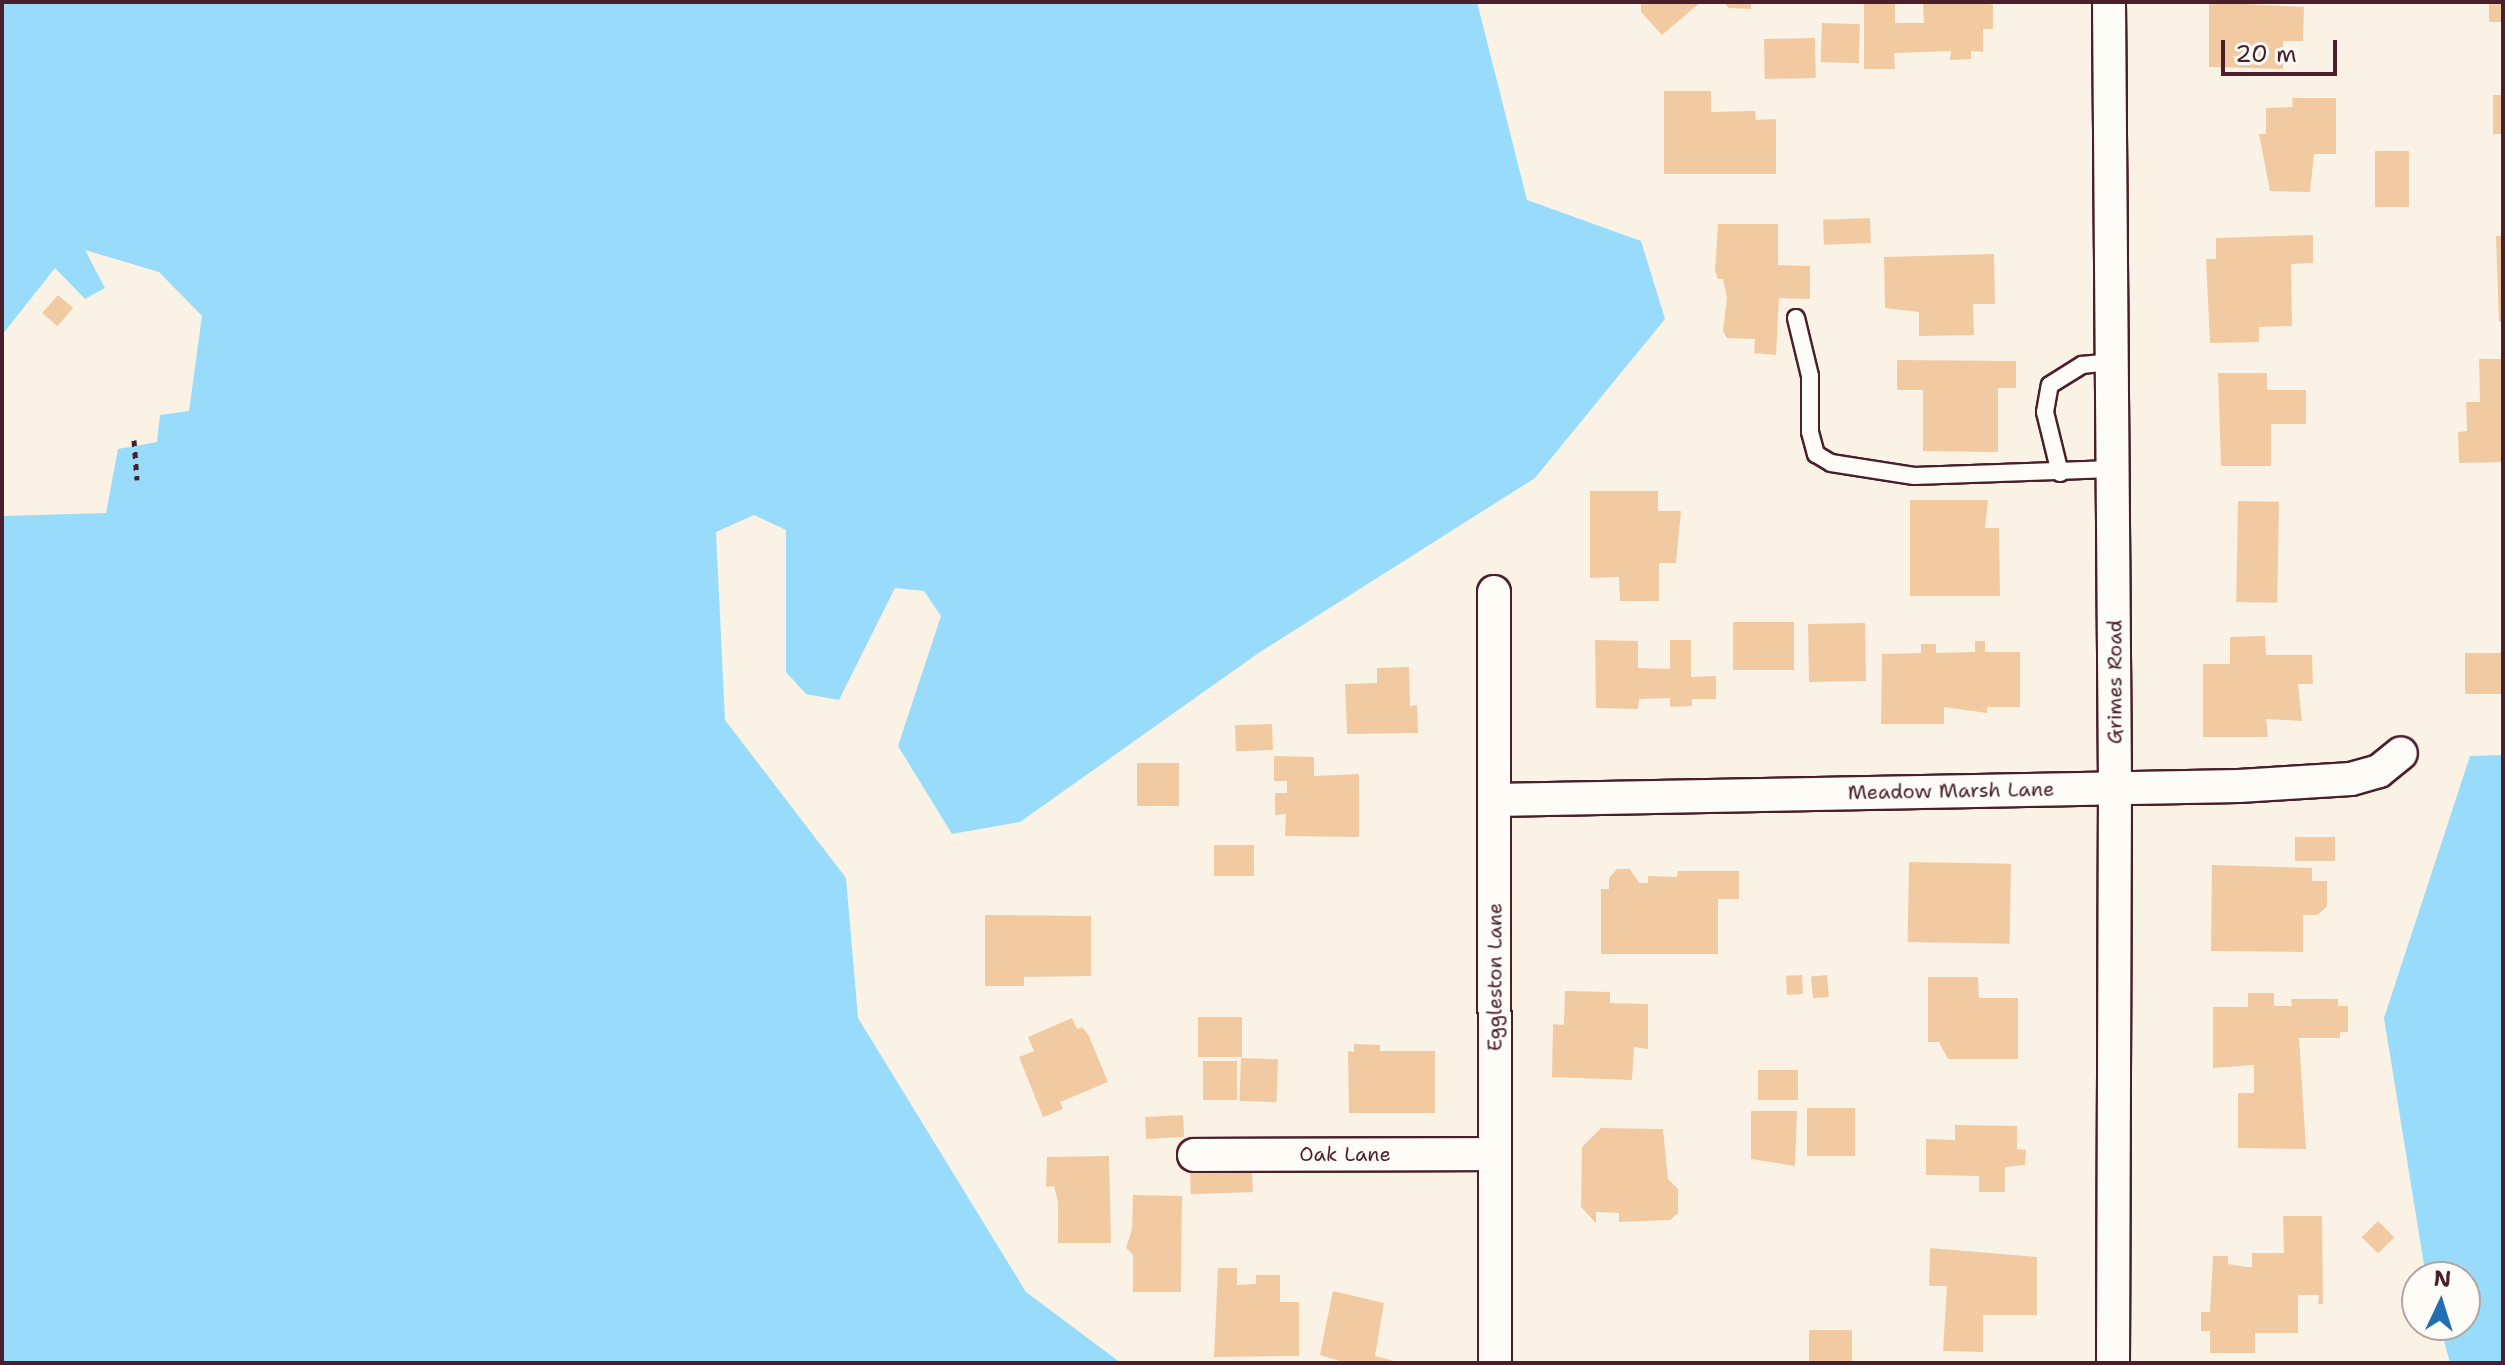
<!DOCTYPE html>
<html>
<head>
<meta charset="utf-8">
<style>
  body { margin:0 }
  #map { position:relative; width:2505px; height:1365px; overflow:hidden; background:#fbf2e6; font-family:"Shantell Sans",sans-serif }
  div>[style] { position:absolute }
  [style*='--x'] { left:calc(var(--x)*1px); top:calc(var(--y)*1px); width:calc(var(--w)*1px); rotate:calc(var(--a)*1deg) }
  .water>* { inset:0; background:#98dbfa }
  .building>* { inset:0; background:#f2caa2; transform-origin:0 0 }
  .path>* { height:5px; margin-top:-2.5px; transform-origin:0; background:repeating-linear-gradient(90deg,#4a1f2b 0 6px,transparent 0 12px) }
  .roads { filter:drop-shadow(2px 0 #4a1f2b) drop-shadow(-2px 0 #4a1f2b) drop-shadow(0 2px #4a1f2b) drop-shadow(0 -2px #4a1f2b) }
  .service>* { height:16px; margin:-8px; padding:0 8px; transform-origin:8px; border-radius:8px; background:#fdfcf7 }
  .minor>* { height:32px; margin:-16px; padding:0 16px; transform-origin:16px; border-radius:16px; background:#fdfcf7 }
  span { translate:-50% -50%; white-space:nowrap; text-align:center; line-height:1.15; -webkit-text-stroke:6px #fdfcf7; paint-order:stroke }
  .street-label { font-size:20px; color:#4a1f2b }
  .frame { position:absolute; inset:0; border:4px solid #4a1f2b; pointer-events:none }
  .north { position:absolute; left:2401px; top:1261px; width:80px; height:80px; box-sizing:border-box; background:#fdfcf7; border:2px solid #b5a4a5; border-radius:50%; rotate:4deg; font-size:22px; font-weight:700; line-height:32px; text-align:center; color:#4a1f2b }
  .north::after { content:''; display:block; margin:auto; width:28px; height:36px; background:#1f6fb2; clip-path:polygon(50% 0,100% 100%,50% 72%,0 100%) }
  .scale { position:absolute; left:2221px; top:40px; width:116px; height:36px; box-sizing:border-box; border:4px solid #4a1f2b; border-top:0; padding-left:10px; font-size:24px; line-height:28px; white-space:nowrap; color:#4a1f2b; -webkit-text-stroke:6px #fdfcf7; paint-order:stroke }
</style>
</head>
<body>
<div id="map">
  <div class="water">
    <div style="clip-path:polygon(2px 2px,1477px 2px,1527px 200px,1641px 241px,1665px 319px,1535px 478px,1260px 652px,1020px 822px,952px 834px,898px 746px,941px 616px,924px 591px,895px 588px,839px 700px,806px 694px,786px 672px,786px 530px,754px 515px,716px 532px,725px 720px,846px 878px,858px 1018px,1026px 1292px,1121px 1363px,2px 1363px,2px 516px,106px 513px,118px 449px,157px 442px,160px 415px,189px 411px,202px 316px,159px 272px,85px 250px,105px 288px,85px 299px,55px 268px,2px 335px)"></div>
    <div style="clip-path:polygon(2503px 755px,2503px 1363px,2450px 1363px,2440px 1325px,2465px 1325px,2465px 1277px,2426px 1277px,2384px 1018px,2470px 756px)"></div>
  </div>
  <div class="building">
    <div style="clip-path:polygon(1641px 2px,1701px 2px,1662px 35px,1641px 12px)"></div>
    <div style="clip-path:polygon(1723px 2px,1751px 2px,1751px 9px,1729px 8px)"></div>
    <div style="clip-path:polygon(1864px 2px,1895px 2px,1895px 23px,1924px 23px,1923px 2px,1983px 2px,1993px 5px,1993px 29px,1983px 29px,1983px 52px,1971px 51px,1971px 59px,1950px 60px,1951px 51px,1894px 53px,1895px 69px,1864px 69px)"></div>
    <div style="clip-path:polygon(2209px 2px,2304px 7px,2303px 41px,2283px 41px,2283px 69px,2209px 67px)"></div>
    <div style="left:2489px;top:2px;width:14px;height:20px"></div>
    <div style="left:1822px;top:23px;width:38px;height:39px;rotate:2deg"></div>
    <div style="left:1815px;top:38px;width:40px;height:51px;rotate:89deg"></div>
    <div style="clip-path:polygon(1664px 91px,1711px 91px,1711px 112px,1755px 111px,1756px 120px,1776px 119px,1776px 174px,1664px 174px)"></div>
    <div style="left:2493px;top:95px;width:10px;height:39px"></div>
    <div style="clip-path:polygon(2292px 98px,2336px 98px,2336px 154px,2314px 154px,2310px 192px,2270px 191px,2259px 134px,2266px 134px,2266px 108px,2293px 107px)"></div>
    <div style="left:2375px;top:151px;width:34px;height:56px"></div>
    <div style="left:1870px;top:218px;width:25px;height:47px;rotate:88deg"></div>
    <div style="clip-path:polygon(1718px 224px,1778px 224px,1778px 265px,1810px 266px,1810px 299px,1779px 298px,1776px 355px,1754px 353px,1755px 339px,1727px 338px,1723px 331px,1727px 298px,1723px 279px,1718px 279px,1715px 271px)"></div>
    <div style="clip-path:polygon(2313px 235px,2313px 263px,2291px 264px,2292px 326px,2259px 327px,2259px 342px,2210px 343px,2206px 259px,2216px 259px,2216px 238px)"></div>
    <div style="clip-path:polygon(2496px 236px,2503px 236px,2503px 321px,2499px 322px)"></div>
    <div style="clip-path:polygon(1994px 254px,1995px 304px,1973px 304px,1974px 335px,1919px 336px,1919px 312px,1885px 308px,1884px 257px)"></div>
    <div style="left:58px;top:295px;width:20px;height:24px;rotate:41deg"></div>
    <div style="clip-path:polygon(2479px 359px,2503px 359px,2503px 462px,2459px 463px,2458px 432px,2467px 431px,2466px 402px,2480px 402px)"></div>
    <div style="clip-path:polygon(1897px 360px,2016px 361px,2016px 388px,1998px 388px,1998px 452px,1923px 451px,1923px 390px,1897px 390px)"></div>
    <div style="clip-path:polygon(2218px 373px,2267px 373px,2267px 390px,2306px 390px,2306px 424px,2271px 424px,2271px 466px,2221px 466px)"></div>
    <div style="clip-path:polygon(1590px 491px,1658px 491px,1658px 511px,1681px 511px,1676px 563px,1659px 563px,1659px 601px,1620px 601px,1619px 577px,1590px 578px)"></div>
    <div style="clip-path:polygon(1910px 500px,1988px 500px,1985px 528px,1999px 528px,2000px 596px,1910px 596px)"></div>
    <div style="left:2238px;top:501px;width:41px;height:101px;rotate:1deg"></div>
    <div style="left:1733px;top:622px;width:61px;height:48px"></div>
    <div style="left:1865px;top:623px;width:58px;height:57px;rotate:89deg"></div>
    <div style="clip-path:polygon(2265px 636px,2266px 655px,2312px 655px,2313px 684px,2298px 684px,2302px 721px,2266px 719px,2268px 737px,2203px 737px,2203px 664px,2230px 664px,2230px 637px)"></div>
    <div style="clip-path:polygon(1595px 640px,1638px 641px,1638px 668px,1670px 669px,1670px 640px,1691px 640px,1691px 677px,1716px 676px,1716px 699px,1692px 699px,1692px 706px,1670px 707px,1670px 698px,1639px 699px,1638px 709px,1596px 708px)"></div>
    <div style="clip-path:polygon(1975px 641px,1985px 641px,1985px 652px,2020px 652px,2020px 707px,1987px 707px,1987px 713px,1944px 707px,1944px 724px,1881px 724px,1882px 654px,1921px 653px,1921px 644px,1936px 644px,1936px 653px,1975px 652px)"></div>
    <div style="left:2503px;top:653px;width:41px;height:38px;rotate:90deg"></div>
    <div style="clip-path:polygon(1409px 667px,1410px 706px,1417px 705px,1418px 733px,1347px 734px,1345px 684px,1377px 683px,1377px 668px)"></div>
    <div style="left:1272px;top:724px;width:26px;height:37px;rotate:88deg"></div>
    <div style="clip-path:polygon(1274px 756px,1314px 757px,1314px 776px,1359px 774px,1359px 837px,1285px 836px,1286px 814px,1275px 815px,1275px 793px,1287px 793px,1287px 781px,1274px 781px)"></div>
    <div style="left:1137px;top:763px;width:42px;height:43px"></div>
    <div style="left:2295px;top:837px;width:40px;height:24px"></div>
    <div style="left:1214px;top:845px;width:40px;height:31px"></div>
    <div style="left:1909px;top:862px;width:102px;height:80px;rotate:1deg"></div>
    <div style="clip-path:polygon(2212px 865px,2312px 868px,2312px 881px,2327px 881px,2327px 906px,2318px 915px,2303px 915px,2303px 952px,2211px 951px)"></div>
    <div style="clip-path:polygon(1617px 869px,1630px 869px,1639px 883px,1648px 883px,1648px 876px,1677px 877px,1678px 871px,1739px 871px,1739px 899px,1718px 899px,1718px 954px,1601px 954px,1601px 889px,1609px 889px,1609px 878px)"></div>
    <div style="clip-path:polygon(985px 915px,1091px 916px,1091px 976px,1024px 977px,1024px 986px,985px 986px)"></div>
    <div style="left:1802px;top:975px;width:19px;height:16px;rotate:87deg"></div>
    <div style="left:1827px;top:975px;width:22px;height:16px;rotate:85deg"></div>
    <div style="clip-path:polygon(1928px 977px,1978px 977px,1979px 998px,2018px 998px,2018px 1059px,1948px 1059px,1939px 1042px,1928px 1042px)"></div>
    <div style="clip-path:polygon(1565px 991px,1610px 992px,1610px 1003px,1648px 1004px,1648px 1049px,1634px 1047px,1632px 1080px,1552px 1077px,1553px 1024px,1564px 1025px)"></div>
    <div style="clip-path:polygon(2248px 993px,2274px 993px,2274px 1006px,2292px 1006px,2291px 999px,2338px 999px,2338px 1006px,2348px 1006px,2348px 1032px,2340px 1032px,2340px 1038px,2299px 1038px,2306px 1149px,2238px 1148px,2238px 1093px,2254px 1093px,2254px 1065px,2213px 1068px,2213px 1007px,2248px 1007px)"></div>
    <div style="left:1198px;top:1017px;width:44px;height:40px"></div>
    <div style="clip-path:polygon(1072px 1018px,1077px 1029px,1082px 1027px,1088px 1034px,1108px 1082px,1060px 1102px,1063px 1109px,1043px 1117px,1019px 1057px,1034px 1051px,1028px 1037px)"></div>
    <div style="clip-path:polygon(1354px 1044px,1380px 1045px,1380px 1051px,1435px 1051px,1435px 1113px,1349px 1113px,1348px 1051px,1354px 1052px)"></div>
    <div style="left:1241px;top:1058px;width:37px;height:43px;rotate:2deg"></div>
    <div style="left:1203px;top:1061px;width:34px;height:39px"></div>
    <div style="left:1758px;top:1070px;width:40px;height:30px"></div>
    <div style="left:1807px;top:1108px;width:48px;height:48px"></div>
    <div style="clip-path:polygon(1751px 1111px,1797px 1111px,1795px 1166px,1751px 1159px)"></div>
    <div style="left:1183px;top:1115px;width:22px;height:38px;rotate:87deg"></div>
    <div style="clip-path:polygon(1955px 1125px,2017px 1126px,2017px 1149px,2026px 1150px,2025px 1165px,2005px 1167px,2005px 1192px,1979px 1192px,1979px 1176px,1926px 1175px,1926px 1139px,1955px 1140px)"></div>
    <div style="clip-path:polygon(1601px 1128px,1663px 1129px,1668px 1179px,1678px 1189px,1678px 1213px,1670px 1220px,1619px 1222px,1619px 1213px,1596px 1212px,1596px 1223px,1581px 1207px,1582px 1147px)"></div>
    <div style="clip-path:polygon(1109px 1156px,1111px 1243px,1058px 1243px,1058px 1202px,1054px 1186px,1046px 1187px,1047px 1157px)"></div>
    <div style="left:1252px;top:1169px;width:23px;height:62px;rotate:88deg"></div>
    <div style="clip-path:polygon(1133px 1195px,1182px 1196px,1181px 1292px,1133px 1292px,1133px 1255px,1126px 1248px,1132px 1229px)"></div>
    <div style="clip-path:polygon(2283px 1216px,2322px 1216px,2323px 1304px,2318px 1304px,2319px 1295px,2298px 1295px,2298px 1333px,2255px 1333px,2255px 1353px,2210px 1353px,2210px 1331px,2201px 1331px,2201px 1312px,2210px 1312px,2213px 1256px,2228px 1256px,2228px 1264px,2246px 1267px,2252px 1267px,2252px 1253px,2284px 1253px)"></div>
    <div style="left:2378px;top:1221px;width:23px;height:23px;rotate:45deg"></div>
    <div style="clip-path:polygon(1930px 1248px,2037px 1257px,2037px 1315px,1983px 1315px,1983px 1352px,1943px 1351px,1947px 1286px,1929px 1286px)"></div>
    <div style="clip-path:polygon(1218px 1268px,1237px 1268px,1237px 1285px,1256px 1284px,1256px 1275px,1280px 1275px,1280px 1302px,1299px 1302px,1299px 1356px,1214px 1357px)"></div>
    <div style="clip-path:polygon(1333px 1291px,1384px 1303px,1375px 1356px,1402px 1363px,1346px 1363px,1320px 1355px)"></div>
    <div style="left:1809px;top:1330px;width:43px;height:33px"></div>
  </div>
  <div class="path">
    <div style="--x:134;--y:440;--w:40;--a:85.7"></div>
  </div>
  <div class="roads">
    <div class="service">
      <div style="--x:1796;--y:318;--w:60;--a:76.4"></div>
      <div style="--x:1810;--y:376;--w:56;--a:90"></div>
      <div style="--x:1810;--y:432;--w:23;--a:75"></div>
      <div style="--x:1816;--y:454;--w:17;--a:31"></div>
      <div style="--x:1831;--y:463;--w:84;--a:8.9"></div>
      <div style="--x:1914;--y:476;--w:199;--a:-2"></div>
      <div style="--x:2060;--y:473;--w:63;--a:-103.8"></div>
      <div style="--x:2045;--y:412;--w:27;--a:-80"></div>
      <div style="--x:2050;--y:385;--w:38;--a:-32"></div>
      <div style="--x:2082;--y:365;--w:30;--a:-6"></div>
    </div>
    <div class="minor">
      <div style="--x:2109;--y:2;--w:785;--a:89.56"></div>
      <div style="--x:2115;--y:787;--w:576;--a:90.2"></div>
      <div style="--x:1494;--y:592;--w:771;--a:89.93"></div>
      <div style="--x:1494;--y:800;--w:745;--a:-1.08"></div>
      <div style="--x:2239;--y:786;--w:112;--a:-3.6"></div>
      <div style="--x:2351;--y:779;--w:29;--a:-16"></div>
      <div style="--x:2379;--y:771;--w:28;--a:-39"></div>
      <div style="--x:1194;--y:1155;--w:301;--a:-0.2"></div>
    </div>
  </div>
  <div class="street-label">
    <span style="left:2115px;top:682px;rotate:-90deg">Grimes Road</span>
    <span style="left:1951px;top:791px;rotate:-1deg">Meadow Marsh Lane</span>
    <span style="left:1495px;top:977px;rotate:-90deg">Eggleston Lane</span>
    <span style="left:1345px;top:1154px">Oak Lane</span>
  </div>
  <div class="frame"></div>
  <div class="north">N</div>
  <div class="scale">20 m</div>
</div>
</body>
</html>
